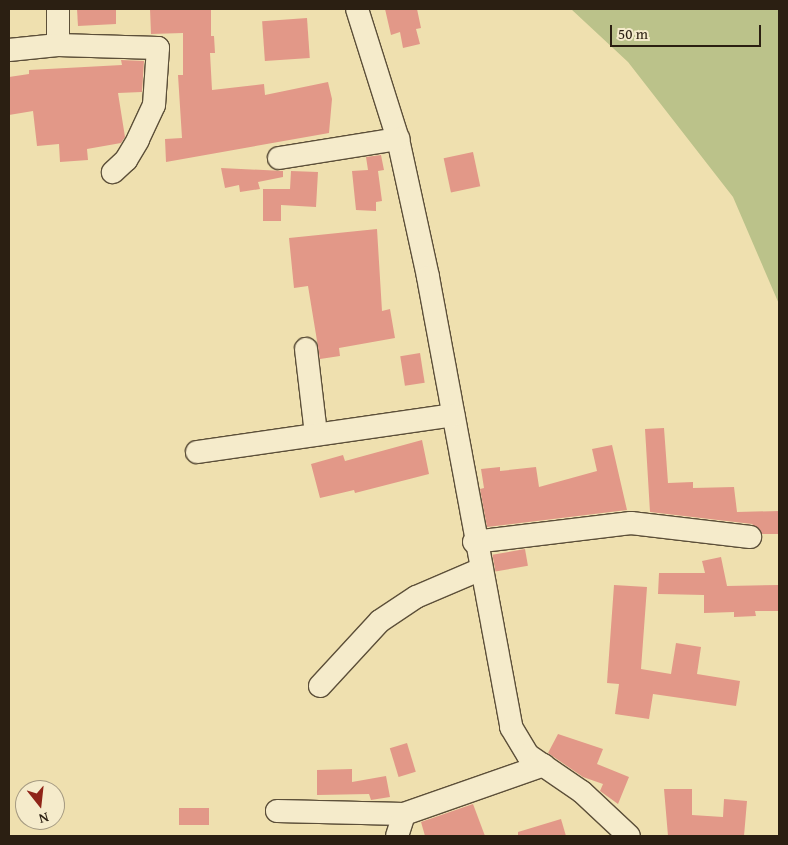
<!DOCTYPE html>
<html>
<head>
<meta charset="utf-8">
<style>
  body { margin:0 }
  #map { position:relative; width:788px; height:845px; overflow:hidden; background:#efe0af; font-family:"Gentium Book Plus",serif }
  div>[style] { position:absolute }
  [style*='--x'] { left:calc(var(--x)*1px); top:calc(var(--y)*1px); width:calc(var(--w)*1px); rotate:calc(var(--a)*1deg) }
  .green>* { inset:0; background:#bbc28a }
  .building>* { inset:0; background:#e29888; transform-origin:0 0 }
  .roads { filter:drop-shadow(1px 0 #5c4f39) drop-shadow(-1px 0 #5c4f39) drop-shadow(0 1px #5c4f39) drop-shadow(0 -1px #5c4f39) }
  .minor>* { height:22px; margin:-11px; padding:0 11px; transform-origin:11px; border-radius:11px; background:#f5ebcb }
  span { translate:-50% -50%; white-space:nowrap; text-align:center; line-height:1.15; -webkit-text-stroke:5px #f5ebcb; paint-order:stroke }
  .frame { position:absolute; inset:0; border:10px solid #2b1f12; pointer-events:none }
  .north { position:absolute; left:15px; top:780px; width:50px; height:50px; box-sizing:border-box; background:#f5ebcb; border:1px solid #a49981; border-radius:50%; rotate:164deg; font-size:14px; font-weight:700; line-height:20px; text-align:center; color:#2b1f12 }
  .north::after { content:''; display:block; margin:auto; width:18px; height:22px; background:#8f2418; clip-path:polygon(50% 0,100% 100%,50% 72%,0 100%) }
  .scale { position:absolute; left:610px; top:25px; width:151px; height:22px; box-sizing:border-box; border:2px solid #2b1f12; border-top:0; padding-left:6px; font-size:15px; line-height:18px; white-space:nowrap; color:#2b1f12; -webkit-text-stroke:4px #f5ebcb; paint-order:stroke }
</style>
</head>
<body>
<div id="map">
  <div class="green">
    <div style="clip-path:polygon(571px 9px,779px 9px,779px 304px,733px 197px,628px 62px)"></div>
  </div>
  <div class="building">
    <div style="clip-path:polygon(77px 9px,116px 9px,116px 24px,78px 26px)"></div>
    <div style="clip-path:polygon(150px 9px,211px 9px,211px 36px,214px 36px,215px 53px,210px 53px,212px 90px,264px 84px,265px 95px,328px 82px,332px 99px,329px 133px,166px 162px,165px 139px,182px 138px,178px 75px,183px 75px,183px 33px,151px 34px)"></div>
    <div style="clip-path:polygon(385px 9px,417px 9px,421px 28px,416px 29px,420px 44px,403px 48px,400px 32px,391px 35px)"></div>
    <div style="left:307px;top:18px;width:40px;height:45px;rotate:86deg"></div>
    <div style="clip-path:polygon(121px 60px,144px 61px,142px 92px,118px 93px,125px 137px,121px 143px,87px 149px,88px 160px,60px 162px,59px 144px,37px 146px,33px 111px,9px 115px,9px 77px,29px 74px,29px 70px,122px 65px)"></div>
    <div style="left:473px;top:152px;width:35px;height:30px;rotate:78deg"></div>
    <div style="clip-path:polygon(381px 155px,384px 170px,378px 171px,382px 201px,376px 202px,376px 211px,356px 210px,352px 171px,368px 170px,366px 157px)"></div>
    <div style="clip-path:polygon(221px 168px,283px 171px,283px 177px,258px 182px,260px 189px,240px 192px,239px 185px,225px 188px)"></div>
    <div style="clip-path:polygon(291px 171px,318px 172px,316px 207px,281px 205px,281px 221px,263px 221px,263px 189px,290px 189px)"></div>
    <div style="clip-path:polygon(377px 229px,382px 311px,390px 309px,395px 338px,339px 348px,340px 356px,320px 359px,308px 286px,294px 288px,289px 238px)"></div>
    <div style="left:420px;top:353px;width:30px;height:20px;rotate:81deg"></div>
    <div style="clip-path:polygon(664px 428px,668px 483px,693px 482px,693px 488px,734px 487px,737px 512px,779px 511px,779px 534px,762px 534px,752px 524px,650px 512px,645px 429px)"></div>
    <div style="clip-path:polygon(422px 440px,429px 474px,355px 493px,354px 490px,320px 498px,311px 464px,343px 455px,345px 461px)"></div>
    <div style="clip-path:polygon(612px 445px,627px 510px,487px 527px,480px 489px,484px 488px,481px 469px,500px 467px,500px 471px,536px 467px,539px 487px,597px 471px,592px 449px)"></div>
    <div style="left:525px;top:549px;width:17px;height:33px;rotate:80deg"></div>
    <div style="clip-path:polygon(721px 557px,727px 586px,779px 585px,779px 611px,755px 611px,756px 616px,734px 617px,734px 612px,704px 613px,704px 595px,658px 594px,659px 573px,705px 573px,702px 561px)"></div>
    <div style="clip-path:polygon(614px 585px,647px 587px,641px 669px,671px 674px,676px 643px,701px 647px,697px 674px,740px 681px,736px 706px,653px 694px,649px 719px,615px 714px,619px 684px,607px 683px)"></div>
    <div style="clip-path:polygon(558px 734px,603px 749px,597px 764px,629px 777px,618px 804px,600px 791px,603px 784px,583px 777px,548px 753px)"></div>
    <div style="left:407px;top:743px;width:30px;height:18px;rotate:73deg"></div>
    <div style="clip-path:polygon(352px 769px,352px 782px,386px 776px,390px 797px,371px 800px,369px 794px,317px 795px,317px 770px)"></div>
    <div style="clip-path:polygon(664px 789px,692px 789px,692px 815px,723px 817px,724px 799px,747px 801px,744px 836px,668px 836px)"></div>
    <div style="clip-path:polygon(473px 804px,485px 836px,425px 836px,421px 822px)"></div>
    <div style="left:179px;top:808px;width:30px;height:17px"></div>
    <div style="clip-path:polygon(561px 819px,566px 836px,518px 836px,518px 832px)"></div>
  </div>
  <div class="roads">
    <div class="minor">
      <div style="--x:357;--y:9;--w:136;--a:72.5"></div>
      <div style="--x:398;--y:139;--w:141;--a:77.7"></div>
      <div style="--x:428;--y:277;--w:458;--a:79.5"></div>
      <div style="--x:511;--y:727;--w:33;--a:59"></div>
      <div style="--x:528;--y:755;--w:65;--a:34.4"></div>
      <div style="--x:582;--y:792;--w:64;--a:43.1"></div>
      <div style="--x:58;--y:45;--w:36;--a:-90"></div>
      <div style="--x:9;--y:50;--w:49;--a:-5.8"></div>
      <div style="--x:58;--y:45;--w:100;--a:1.7"></div>
      <div style="--x:158;--y:48;--w:57;--a:94"></div>
      <div style="--x:154;--y:105;--w:38;--a:115"></div>
      <div style="--x:138;--y:140;--w:23;--a:121"></div>
      <div style="--x:126;--y:160;--w:18;--a:137"></div>
      <div style="--x:279;--y:158;--w:121;--a:-9.1"></div>
      <div style="--x:306;--y:349;--w:86;--a:83.3"></div>
      <div style="--x:197;--y:452;--w:259;--a:-8.2"></div>
      <div style="--x:474;--y:542;--w:158;--a:-6.9"></div>
      <div style="--x:631;--y:523;--w:120;--a:6.7"></div>
      <div style="--x:320;--y:686;--w:88;--a:-47.3"></div>
      <div style="--x:380;--y:621;--w:43;--a:-33.7"></div>
      <div style="--x:416;--y:597;--w:69;--a:-23.2"></div>
      <div style="--x:277;--y:811;--w:127;--a:1.4"></div>
      <div style="--x:397;--y:836;--w:23;--a:-72"></div>
      <div style="--x:404;--y:814;--w:148;--a:-19.3"></div>
    </div>
  </div>
  <div class="frame"></div>
  <div class="north">N</div>
  <div class="scale">50 m</div>
</div>
</body>
</html>
